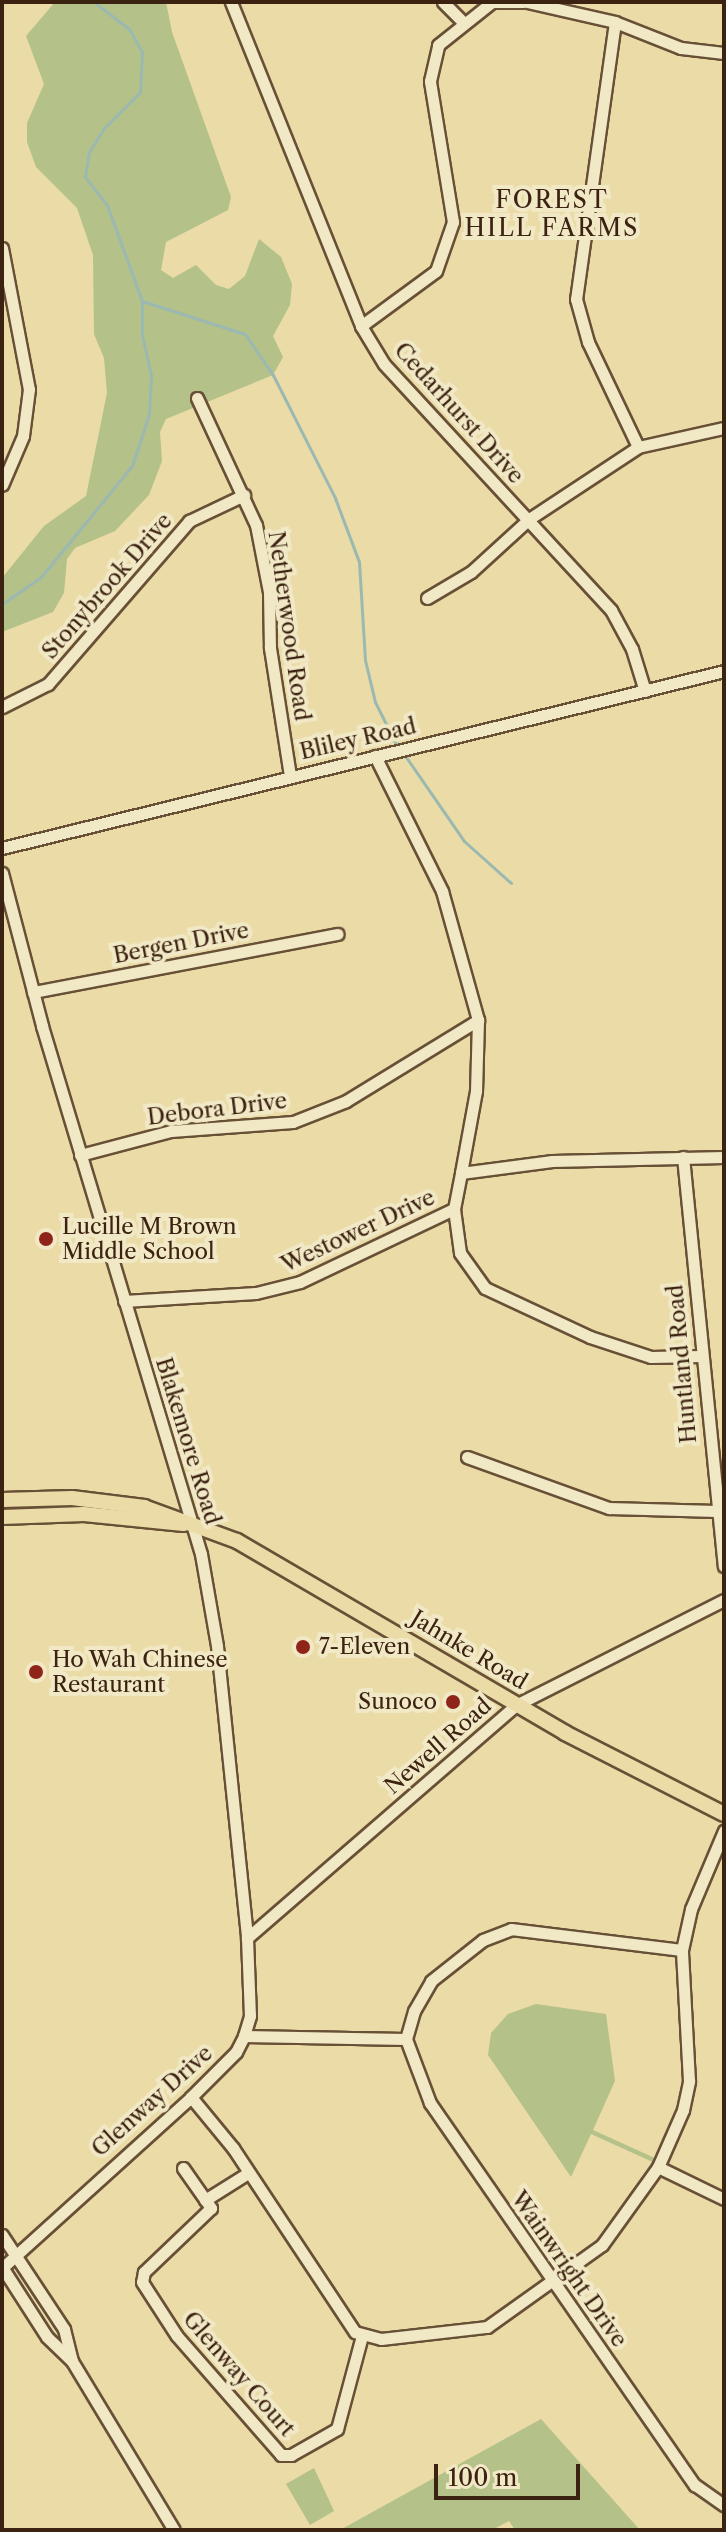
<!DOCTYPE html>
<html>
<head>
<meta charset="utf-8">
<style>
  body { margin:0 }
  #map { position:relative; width:726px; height:2532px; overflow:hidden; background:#eadba7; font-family:"Libre Caslon Text",serif }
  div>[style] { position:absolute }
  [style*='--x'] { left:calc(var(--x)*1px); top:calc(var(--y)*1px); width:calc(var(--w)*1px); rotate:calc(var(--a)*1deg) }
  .green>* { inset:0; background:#b4c189 }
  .stream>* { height:3px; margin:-1.5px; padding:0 1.5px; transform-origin:1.5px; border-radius:1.5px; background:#9bb9b1 }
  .roads { filter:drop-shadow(2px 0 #685036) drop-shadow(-2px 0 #685036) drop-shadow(0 2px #685036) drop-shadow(0 -2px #685036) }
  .minor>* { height:11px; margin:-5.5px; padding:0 5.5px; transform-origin:5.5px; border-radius:5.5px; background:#f1e8c6 }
  .major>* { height:14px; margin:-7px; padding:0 7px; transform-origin:7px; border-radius:7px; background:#eadba7 }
  .dots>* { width:22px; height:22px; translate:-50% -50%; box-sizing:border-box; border:4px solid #f1e8c6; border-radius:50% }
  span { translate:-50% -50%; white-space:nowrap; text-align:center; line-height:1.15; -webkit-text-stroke:8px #f1e8c6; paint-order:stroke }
  .street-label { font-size:22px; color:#3c2211 }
  .poi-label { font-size:22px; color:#3c2211 }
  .left { translate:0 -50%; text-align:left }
  .right { translate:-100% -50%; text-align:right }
  .neighbourhood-label { font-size:24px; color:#3c2211; letter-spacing:2px }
  .frame { position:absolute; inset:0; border:4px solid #3c2211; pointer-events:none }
  .scale { position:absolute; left:434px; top:2464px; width:146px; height:36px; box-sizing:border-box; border:4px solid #3c2211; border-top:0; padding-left:10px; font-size:24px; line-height:28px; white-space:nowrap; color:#3c2211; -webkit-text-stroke:6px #f1e8c6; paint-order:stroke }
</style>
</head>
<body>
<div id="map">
  <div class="green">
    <div style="clip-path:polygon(55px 2px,166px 2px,172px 32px,231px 197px,228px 210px,166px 242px,161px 270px,173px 278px,196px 265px,216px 285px,229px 289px,245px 276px,259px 239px,281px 257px,292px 284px,290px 305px,273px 336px,283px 357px,273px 375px,166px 419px,160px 432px,162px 461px,149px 495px,115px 531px,75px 548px,67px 559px,64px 593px,53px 612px,2px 632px,2px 578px,44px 526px,86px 496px,107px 393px,104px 358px,94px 334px,93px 255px,77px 208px,36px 167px,27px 142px,27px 123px,44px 84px,26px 36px)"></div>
    <div style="clip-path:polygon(536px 2004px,606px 2014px,615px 2081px,593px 2130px,657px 2159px,655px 2163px,591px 2134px,571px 2177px,488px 2055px,491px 2033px,508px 2014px)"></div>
    <div style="clip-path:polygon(541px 2419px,640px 2530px,515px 2530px,509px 2521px,492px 2530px,340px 2530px)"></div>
    <div style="clip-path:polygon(314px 2468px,334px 2511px,310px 2525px,286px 2484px)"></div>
  </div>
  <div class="stream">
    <div style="--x:142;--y:301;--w:108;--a:17.8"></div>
    <div style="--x:245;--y:334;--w:50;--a:55.7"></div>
    <div style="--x:273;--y:375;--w:138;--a:63.2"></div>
    <div style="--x:335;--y:498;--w:68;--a:69.4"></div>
    <div style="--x:359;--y:562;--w:98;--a:86.5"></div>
    <div style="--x:365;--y:660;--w:43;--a:76.6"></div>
    <div style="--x:375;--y:702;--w:47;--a:63.4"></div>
    <div style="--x:2;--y:604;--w:47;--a:-34.7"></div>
    <div style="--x:41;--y:577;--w:144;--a:-50.7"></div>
    <div style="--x:132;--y:466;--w:55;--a:-71.9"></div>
    <div style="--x:149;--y:414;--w:39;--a:-87"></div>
    <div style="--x:151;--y:375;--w:41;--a:-102.7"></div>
    <div style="--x:142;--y:335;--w:34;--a:-90"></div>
    <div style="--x:142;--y:301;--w:102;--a:-110"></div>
    <div style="--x:107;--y:205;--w:36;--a:-128"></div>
    <div style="--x:85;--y:177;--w:25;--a:-81"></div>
    <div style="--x:89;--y:152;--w:28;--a:-58"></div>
    <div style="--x:104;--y:128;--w:51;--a:-45"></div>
    <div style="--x:140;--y:92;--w:40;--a:-87.1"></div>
    <div style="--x:142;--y:52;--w:26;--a:-119"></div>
    <div style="--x:129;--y:29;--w:44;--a:-142.4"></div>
    <div style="--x:406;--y:757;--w:102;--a:55.4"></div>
    <div style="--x:464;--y:841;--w:63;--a:41.8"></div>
  </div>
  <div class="roads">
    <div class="minor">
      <div style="--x:231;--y:2;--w:349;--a:68.1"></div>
      <div style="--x:361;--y:326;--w:44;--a:58.8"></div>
      <div style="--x:384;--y:364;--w:335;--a:47.3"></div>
      <div style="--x:611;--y:610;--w:44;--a:61.7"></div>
      <div style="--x:632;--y:649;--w:44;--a:72.8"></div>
      <div style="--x:443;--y:2;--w:28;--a:45"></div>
      <div style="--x:527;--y:2;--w:90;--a:12.8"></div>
      <div style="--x:615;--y:22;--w:71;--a:21.5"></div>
      <div style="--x:681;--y:48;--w:43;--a:6.6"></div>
      <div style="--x:615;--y:22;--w:280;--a:98"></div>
      <div style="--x:576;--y:299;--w:45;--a:74.4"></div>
      <div style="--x:588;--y:342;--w:116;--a:64.5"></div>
      <div style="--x:2;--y:248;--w:144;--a:79.2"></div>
      <div style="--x:29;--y:389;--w:47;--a:97.3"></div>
      <div style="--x:23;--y:436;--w:53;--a:113.2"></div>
      <div style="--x:361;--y:326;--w:93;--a:-36.3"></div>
      <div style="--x:436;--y:271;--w:52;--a:-70.9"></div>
      <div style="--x:453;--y:222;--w:143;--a:-99.3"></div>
      <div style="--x:430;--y:81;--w:37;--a:-77"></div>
      <div style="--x:438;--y:45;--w:69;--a:-38.5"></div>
      <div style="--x:492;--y:2;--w:31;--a:0"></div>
      <div style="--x:197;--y:398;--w:140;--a:65.1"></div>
      <div style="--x:256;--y:525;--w:68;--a:79"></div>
      <div style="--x:269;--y:592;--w:56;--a:89"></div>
      <div style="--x:270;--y:648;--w:130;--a:81.1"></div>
      <div style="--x:427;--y:598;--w:51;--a:-30.6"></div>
      <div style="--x:471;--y:572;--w:79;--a:-42.4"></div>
      <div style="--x:529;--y:519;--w:131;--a:-33.4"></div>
      <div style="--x:638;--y:447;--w:88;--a:-12.5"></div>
      <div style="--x:2;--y:707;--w:51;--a:-26.6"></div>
      <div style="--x:48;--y:684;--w:216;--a:-49.1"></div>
      <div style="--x:189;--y:521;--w:61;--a:-25.3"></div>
      <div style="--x:375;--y:756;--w:151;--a:63.6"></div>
      <div style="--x:442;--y:891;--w:134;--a:74.4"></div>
      <div style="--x:478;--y:1020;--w:71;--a:91.6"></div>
      <div style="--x:476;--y:1091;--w:83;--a:100.4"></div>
      <div style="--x:2;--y:848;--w:743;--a:-13.77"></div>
      <div style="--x:2;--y:873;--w:158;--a:75.3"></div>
      <div style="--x:42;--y:1026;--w:551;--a:73.24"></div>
      <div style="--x:201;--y:1554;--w:93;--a:80.1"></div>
      <div style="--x:217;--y:1646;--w:294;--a:84.1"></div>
      <div style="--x:247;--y:1938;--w:78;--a:87.8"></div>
      <div style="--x:250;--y:2016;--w:21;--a:107"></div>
      <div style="--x:33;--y:992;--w:310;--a:-10.8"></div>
      <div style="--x:80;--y:1155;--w:94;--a:-14.8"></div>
      <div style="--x:171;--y:1131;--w:122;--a:-4.2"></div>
      <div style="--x:293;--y:1122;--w:57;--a:-21.6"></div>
      <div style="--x:346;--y:1101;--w:155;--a:-31.5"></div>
      <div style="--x:683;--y:1157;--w:411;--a:84.3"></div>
      <div style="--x:454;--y:1209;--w:44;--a:82.2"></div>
      <div style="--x:460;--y:1253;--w:43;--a:54.5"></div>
      <div style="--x:485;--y:1288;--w:116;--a:25"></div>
      <div style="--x:590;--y:1337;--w:64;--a:18.2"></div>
      <div style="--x:651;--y:1357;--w:50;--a:-1.1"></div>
      <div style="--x:124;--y:1301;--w:132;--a:-3.5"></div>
      <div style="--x:256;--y:1293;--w:45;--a:-14"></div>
      <div style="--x:300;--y:1282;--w:170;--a:-25.4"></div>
      <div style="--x:454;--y:1209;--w:37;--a:-79"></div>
      <div style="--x:461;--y:1173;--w:92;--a:-7.5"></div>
      <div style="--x:552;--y:1161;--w:172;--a:-1.3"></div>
      <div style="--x:467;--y:1457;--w:151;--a:19.8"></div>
      <div style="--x:609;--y:1508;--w:108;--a:1.6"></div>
      <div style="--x:247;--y:1938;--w:356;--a:-40.9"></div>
      <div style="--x:516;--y:1705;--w:233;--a:-26.8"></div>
      <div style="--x:406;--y:2039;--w:68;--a:69.4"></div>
      <div style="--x:430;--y:2103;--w:465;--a:55.3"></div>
      <div style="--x:695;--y:2485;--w:35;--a:35"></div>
      <div style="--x:191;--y:2097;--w:66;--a:50.5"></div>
      <div style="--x:233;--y:2148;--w:221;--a:56.5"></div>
      <div style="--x:355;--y:2332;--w:27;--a:15"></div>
      <div style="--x:381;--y:2339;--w:107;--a:-6.5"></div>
      <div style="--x:487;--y:2327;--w:141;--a:-35.5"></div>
      <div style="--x:602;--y:2245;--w:96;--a:-54.3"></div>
      <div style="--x:658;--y:2167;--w:62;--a:-66.3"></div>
      <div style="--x:683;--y:2110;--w:30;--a:-78"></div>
      <div style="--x:689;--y:2081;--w:131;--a:-93.1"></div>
      <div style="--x:682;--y:1950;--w:42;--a:-77.6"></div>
      <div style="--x:691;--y:1909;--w:85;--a:-67.1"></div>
      <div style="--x:658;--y:2167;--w:73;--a:25.9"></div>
      <div style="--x:183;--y:2168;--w:49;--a:55"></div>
      <div style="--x:211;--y:2208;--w:93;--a:136.3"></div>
      <div style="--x:144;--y:2272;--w:10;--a:101"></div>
      <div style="--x:142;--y:2282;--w:64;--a:57.1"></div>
      <div style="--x:177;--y:2336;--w:158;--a:48.8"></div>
      <div style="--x:281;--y:2455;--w:10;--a:0"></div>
      <div style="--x:291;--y:2455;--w:53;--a:-29.5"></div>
      <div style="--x:337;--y:2429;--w:96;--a:-75"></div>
      <div style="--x:205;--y:2200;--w:51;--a:-32.1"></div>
      <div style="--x:2;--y:2235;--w:113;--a:56.6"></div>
      <div style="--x:64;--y:2329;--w:32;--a:76"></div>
      <div style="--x:2;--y:2267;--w:83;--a:57.3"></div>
      <div style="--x:47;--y:2337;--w:35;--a:44"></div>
      <div style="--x:72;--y:2361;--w:197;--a:58.9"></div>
      <div style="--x:2;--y:2268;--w:255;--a:-42.1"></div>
      <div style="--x:191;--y:2097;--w:64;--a:-45"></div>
      <div style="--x:236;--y:2052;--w:18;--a:-63"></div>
      <div style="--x:244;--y:2036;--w:162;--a:1.1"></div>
      <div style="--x:406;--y:2039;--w:29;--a:-74"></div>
      <div style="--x:414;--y:2011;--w:34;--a:-60"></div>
      <div style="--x:431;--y:1981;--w:66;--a:-38.3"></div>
      <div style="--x:483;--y:1940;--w:30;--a:-21"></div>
      <div style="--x:511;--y:1929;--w:172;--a:7"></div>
    </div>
    <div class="major">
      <div style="--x:2;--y:1500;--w:70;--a:-1.6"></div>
      <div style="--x:72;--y:1498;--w:73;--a:7.1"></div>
      <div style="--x:144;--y:1507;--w:99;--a:20.1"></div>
      <div style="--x:237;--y:1541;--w:380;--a:30.3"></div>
      <div style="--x:565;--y:1733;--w:178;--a:27"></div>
      <div style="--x:2;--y:1517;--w:82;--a:-2.1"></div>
      <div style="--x:84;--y:1514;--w:100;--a:5.8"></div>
    </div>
  </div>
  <div class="dots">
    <div style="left:46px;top:1239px;background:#8f2418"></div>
    <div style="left:303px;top:1647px;background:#8f2418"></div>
    <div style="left:36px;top:1672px;background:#8f2418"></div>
    <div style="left:453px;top:1702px;background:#8f2418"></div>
  </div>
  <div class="street-label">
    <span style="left:459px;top:413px;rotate:48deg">Cedarhurst Drive</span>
    <span style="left:107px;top:586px;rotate:-49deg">Stonybrook Drive</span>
    <span style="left:289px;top:626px;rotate:82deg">Netherwood Road</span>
    <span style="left:358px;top:739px;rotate:-13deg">Bliley Road</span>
    <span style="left:181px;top:943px;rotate:-11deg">Bergen Drive</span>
    <span style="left:217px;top:1109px;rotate:-7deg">Debora Drive</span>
    <span style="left:358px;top:1231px;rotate:-25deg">Westower Drive</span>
    <span style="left:682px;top:1364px;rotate:-95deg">Huntland Road</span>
    <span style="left:188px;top:1441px;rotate:73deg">Blakemore Road</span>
    <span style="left:469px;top:1650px;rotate:31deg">Jahnke Road</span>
    <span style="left:438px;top:1746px;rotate:-41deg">Newell Road</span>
    <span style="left:152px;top:2101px;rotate:-42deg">Glenway Drive</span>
    <span style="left:569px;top:2269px;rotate:55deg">Wainwright Drive</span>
    <span style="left:239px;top:2374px;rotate:49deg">Glenway Court</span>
  </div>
  <div class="poi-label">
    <span class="left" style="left:62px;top:1239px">Lucille M Brown<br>Middle School</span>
    <span class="left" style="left:319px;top:1647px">7-Eleven</span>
    <span class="left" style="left:52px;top:1672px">Ho Wah Chinese<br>Restaurant</span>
    <span class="right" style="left:437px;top:1702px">Sunoco</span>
  </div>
  <div class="neighbourhood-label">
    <span style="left:552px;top:214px">FOREST<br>HILL FARMS</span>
  </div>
  <div class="frame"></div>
  <div class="scale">100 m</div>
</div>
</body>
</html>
